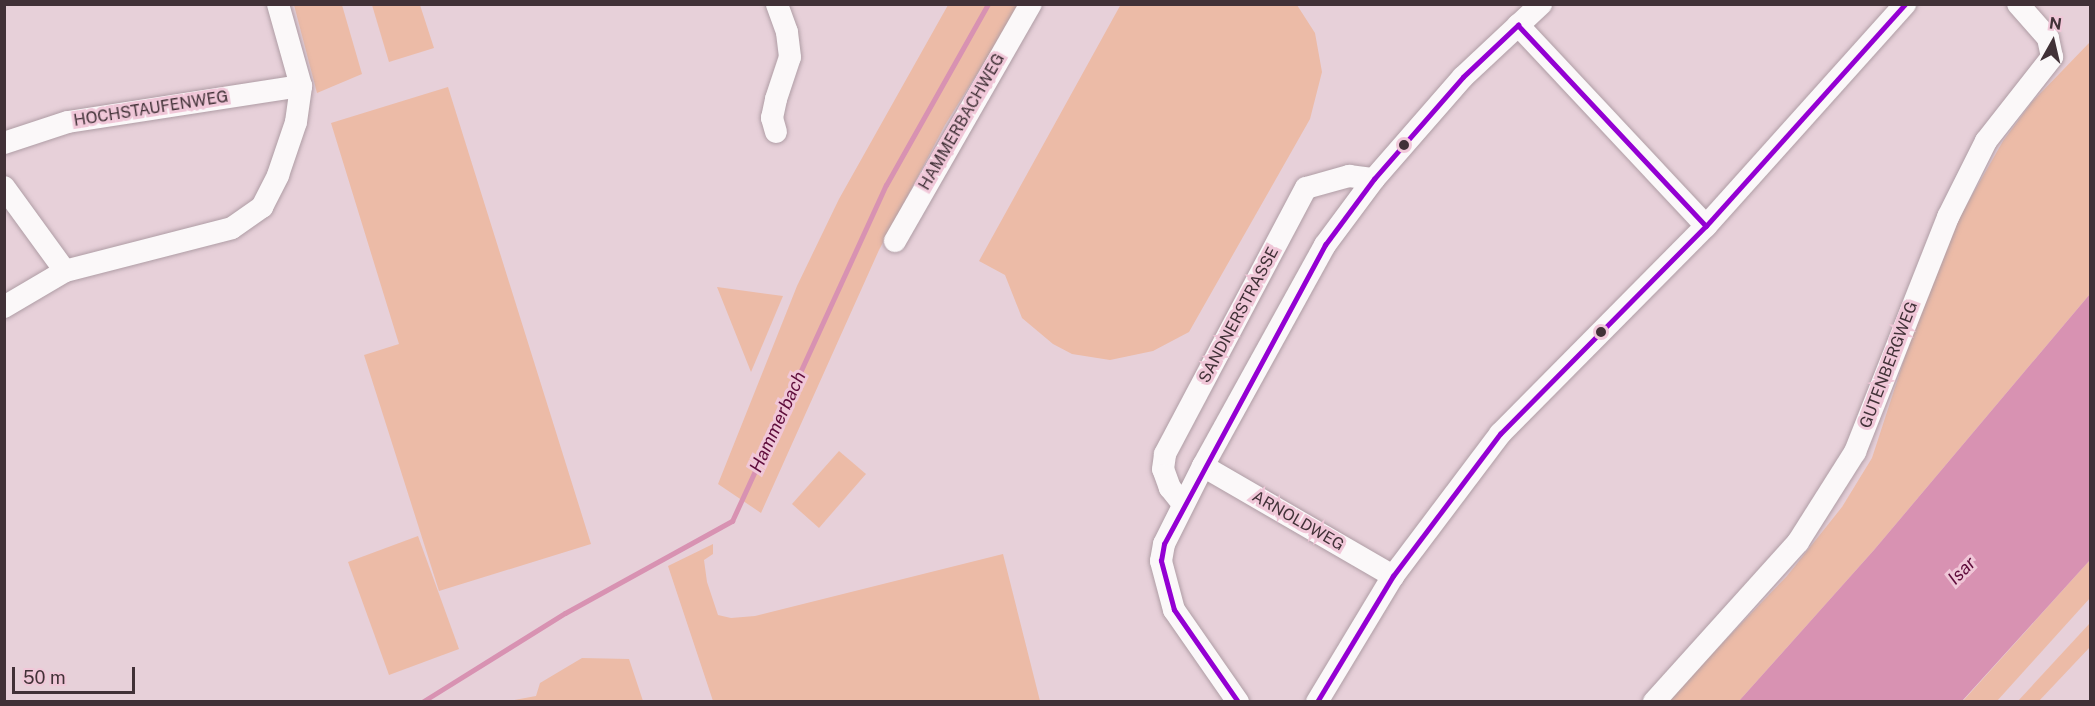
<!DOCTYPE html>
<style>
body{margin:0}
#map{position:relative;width:2095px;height:706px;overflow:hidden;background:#e7d0d9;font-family:"Public Sans",sans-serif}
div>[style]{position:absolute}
.green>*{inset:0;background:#ecbba7}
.water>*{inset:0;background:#d892b2}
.stream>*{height:5px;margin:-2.5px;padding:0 2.5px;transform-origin:2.5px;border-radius:2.5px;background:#d892b2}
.roads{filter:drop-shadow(0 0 2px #af9da5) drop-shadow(0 0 2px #af9da5)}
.minor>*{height:22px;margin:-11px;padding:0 11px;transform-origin:11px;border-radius:11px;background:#fbf8f9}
.bus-1>*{height:4.5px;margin:-2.25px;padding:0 2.25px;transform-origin:2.25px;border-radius:2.25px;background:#9400d3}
.dots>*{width:16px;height:16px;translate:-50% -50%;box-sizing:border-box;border:3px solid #f0c7d8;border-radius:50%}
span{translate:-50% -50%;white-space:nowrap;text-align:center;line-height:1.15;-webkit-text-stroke:6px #f0c7d8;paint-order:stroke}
.street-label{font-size:16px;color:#413137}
.water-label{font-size:18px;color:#5f0c3b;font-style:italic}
.frame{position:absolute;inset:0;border:6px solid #413137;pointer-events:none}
.north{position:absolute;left:2023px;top:12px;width:60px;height:60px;-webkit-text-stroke:4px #f0c7d8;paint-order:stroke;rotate:8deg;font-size:16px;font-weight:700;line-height:24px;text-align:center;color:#413137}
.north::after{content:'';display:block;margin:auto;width:21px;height:27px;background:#413137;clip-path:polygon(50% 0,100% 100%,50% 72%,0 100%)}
.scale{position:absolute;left:12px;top:667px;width:123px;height:27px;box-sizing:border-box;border:3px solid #413137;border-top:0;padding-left:8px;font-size:18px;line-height:21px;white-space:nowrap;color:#413137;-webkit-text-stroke:4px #f0c7d8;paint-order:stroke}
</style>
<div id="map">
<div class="green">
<i style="clip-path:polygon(1121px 4px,1297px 5px,1315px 33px,1322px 72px,1310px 119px,1189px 332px,1153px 351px,1110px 360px,1072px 354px,1053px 344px,1022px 318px,1005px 275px,979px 261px)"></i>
<i style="clip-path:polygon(294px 5px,342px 5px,362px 74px,317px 93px)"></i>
<i style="clip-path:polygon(372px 5px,420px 5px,434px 48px,389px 62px)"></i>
<i style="clip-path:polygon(948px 5px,1020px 5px,945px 125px,879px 250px,761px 513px,718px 484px,797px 286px,839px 199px)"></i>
<i style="clip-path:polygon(2090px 42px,2090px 294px,1874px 550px,1739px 701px,1666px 702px,1787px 576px,1842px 507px,1872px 458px,1915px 326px,1954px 227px,2003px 141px,2032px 102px)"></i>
<i style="clip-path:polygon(448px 87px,591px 544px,439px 591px,364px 355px,399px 344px,331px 123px)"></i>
<i style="clip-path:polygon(717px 287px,783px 296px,751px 372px)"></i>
<i style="clip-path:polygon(839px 451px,866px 474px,819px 528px,792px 504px)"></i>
<i style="clip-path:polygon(418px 536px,459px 649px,389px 675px,348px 562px)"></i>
<i style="clip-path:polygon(713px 544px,713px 554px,704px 560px,707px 582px,718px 615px,731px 618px,755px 616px,1003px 554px,1040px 701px,713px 701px,668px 566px)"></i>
<i style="clip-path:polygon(2090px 560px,2090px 598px,1997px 701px,1962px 702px)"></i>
<i style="clip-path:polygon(2090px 623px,2090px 647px,2039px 701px,2018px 701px)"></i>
<i style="clip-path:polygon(582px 658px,629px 659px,643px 701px,509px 701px,536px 696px,540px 683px)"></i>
</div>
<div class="water">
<i style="clip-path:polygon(2090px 294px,2090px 560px,1962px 701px,1739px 701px,1874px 550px)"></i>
</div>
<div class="stream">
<i style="left:422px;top:702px;width:168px;rotate:-31.9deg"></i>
<i style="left:565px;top:613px;width:191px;rotate:-28.9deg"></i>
<i style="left:732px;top:521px;width:370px;rotate:-65.4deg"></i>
<i style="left:886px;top:185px;width:208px;rotate:-60.6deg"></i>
</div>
<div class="roads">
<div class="minor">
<i style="left:1518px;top:25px;width:275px;rotate:46.9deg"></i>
<i style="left:776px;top:132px;width:15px;rotate:-106deg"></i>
<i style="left:772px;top:118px;width:19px;rotate:-78deg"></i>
<i style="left:776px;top:99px;width:44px;rotate:-71.6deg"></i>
<i style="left:790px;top:57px;width:25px;rotate:-97deg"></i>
<i style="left:787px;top:32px;width:30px;rotate:-110deg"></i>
<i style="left:4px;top:143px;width:67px;rotate:-18.2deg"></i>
<i style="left:68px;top:122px;width:236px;rotate:-8.8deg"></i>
<i style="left:4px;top:187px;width:104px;rotate:54deg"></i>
<i style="left:895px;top:241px;width:273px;rotate:-60.2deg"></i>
<i style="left:4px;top:307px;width:71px;rotate:-30.5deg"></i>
<i style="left:65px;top:271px;width:172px;rotate:-14.4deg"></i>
<i style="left:232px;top:228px;width:37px;rotate:-35deg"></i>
<i style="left:262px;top:207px;width:36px;rotate:-63deg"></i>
<i style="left:278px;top:175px;width:56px;rotate:-71.2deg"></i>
<i style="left:296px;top:122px;width:36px;rotate:-82deg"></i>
<i style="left:301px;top:86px;width:85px;rotate:-105.7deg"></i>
<i style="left:1203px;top:466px;width:220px;rotate:30.1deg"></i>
<i style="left:1183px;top:504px;width:21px;rotate:-129deg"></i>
<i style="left:1170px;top:488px;width:20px;rotate:-110deg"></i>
<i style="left:1163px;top:469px;width:15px;rotate:-82deg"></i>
<i style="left:1165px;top:454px;width:301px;rotate:-62.1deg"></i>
<i style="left:1306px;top:188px;width:45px;rotate:-15.6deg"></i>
<i style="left:1349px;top:176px;width:25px;rotate:7deg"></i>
<i style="left:1238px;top:702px;width:112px;rotate:-124.8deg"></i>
<i style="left:1174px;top:610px;width:51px;rotate:-104.9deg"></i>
<i style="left:1161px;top:561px;width:17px;rotate:-80deg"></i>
<i style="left:1164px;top:544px;width:87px;rotate:-63.4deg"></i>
<i style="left:1203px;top:466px;width:252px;rotate:-61.1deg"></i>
<i style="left:1325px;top:245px;width:82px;rotate:-53.4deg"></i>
<i style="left:1374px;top:179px;width:135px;rotate:-48.9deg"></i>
<i style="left:1463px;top:77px;width:107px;rotate:-43.1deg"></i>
<i style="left:1317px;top:702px;width:147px;rotate:-58.9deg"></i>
<i style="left:1393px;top:576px;width:178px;rotate:-53deg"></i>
<i style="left:1500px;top:434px;width:293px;rotate:-45.3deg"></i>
<i style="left:1706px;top:226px;width:298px;rotate:-48.1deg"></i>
<i style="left:1654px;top:702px;width:215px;rotate:-48deg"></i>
<i style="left:1798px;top:542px;width:107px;rotate:-57.7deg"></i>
<i style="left:1855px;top:452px;width:253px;rotate:-68.4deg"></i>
<i style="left:1948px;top:217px;width:85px;rotate:-63.4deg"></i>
<i style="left:1986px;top:141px;width:107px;rotate:-51.8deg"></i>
<i style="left:2052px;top:57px;width:19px;rotate:-102deg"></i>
<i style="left:2048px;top:38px;width:45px;rotate:-131.4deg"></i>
</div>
</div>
<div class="bus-1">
<i style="left:1238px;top:702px;width:112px;rotate:-124.8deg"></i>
<i style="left:1174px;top:610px;width:51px;rotate:-104.9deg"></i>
<i style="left:1161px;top:561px;width:17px;rotate:-80deg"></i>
<i style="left:1164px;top:544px;width:340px;rotate:-61.7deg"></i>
<i style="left:1325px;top:245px;width:82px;rotate:-53.4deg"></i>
<i style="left:1374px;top:179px;width:135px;rotate:-48.9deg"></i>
<i style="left:1463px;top:77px;width:76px;rotate:-43.4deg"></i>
<i style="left:1518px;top:25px;width:275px;rotate:46.9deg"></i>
<i style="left:1317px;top:702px;width:147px;rotate:-58.9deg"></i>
<i style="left:1393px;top:576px;width:178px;rotate:-53deg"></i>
<i style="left:1500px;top:434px;width:293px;rotate:-45.3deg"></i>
<i style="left:1706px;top:226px;width:298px;rotate:-48.1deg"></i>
</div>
<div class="dots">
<i style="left:1404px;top:145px;background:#413137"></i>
<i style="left:1601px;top:332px;background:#413137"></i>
</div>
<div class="street-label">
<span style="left:151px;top:109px;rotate:-9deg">HOCHSTAUFENWEG</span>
<span style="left:962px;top:122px;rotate:-60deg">HAMMERBACHWEG</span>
<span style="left:1239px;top:315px;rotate:-62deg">SANDNERSTRASSE</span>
<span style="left:1889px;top:365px;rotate:-69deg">GUTENBERGWEG</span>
<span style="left:1298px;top:521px;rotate:30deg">ARNOLDWEG</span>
</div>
<div class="water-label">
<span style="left:778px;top:422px;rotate:-65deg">Hammerbach</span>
<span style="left:1962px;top:571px;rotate:-45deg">Isar</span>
</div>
<div class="frame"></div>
<div class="north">N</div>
<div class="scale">50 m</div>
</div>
